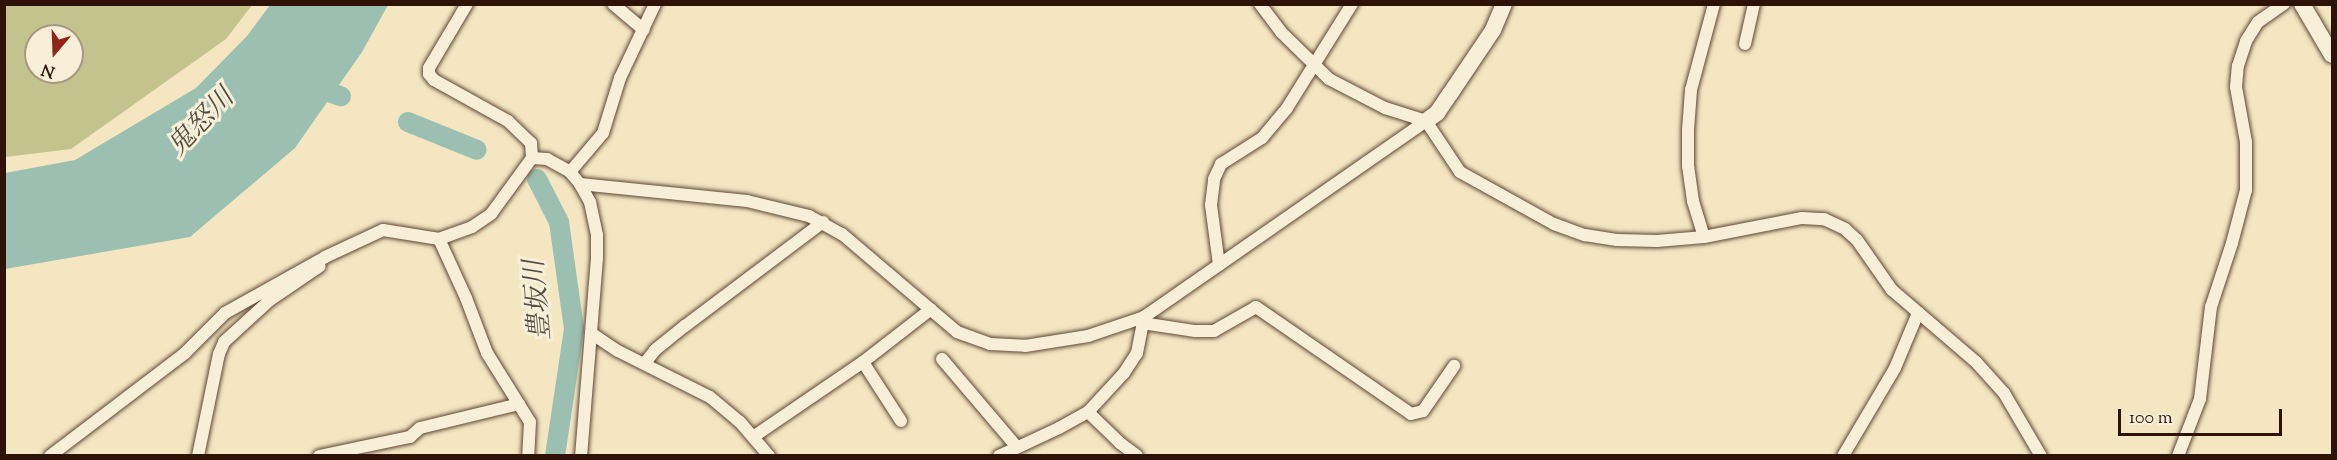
<!DOCTYPE html>
<meta charset="utf-8">
<style>
body{margin:0}
#map{position:relative;width:2337px;height:460px;overflow:hidden;background:#f3e6c1;font-family:"Sorts Mill Goudy","Noto Serif JP",serif}
div>[style]{position:absolute}
.green>*{inset:0;background:#c3c38d}
.water>*{inset:0;background:#9bc0b1}
.river>*{height:20px;margin:-10px;padding:0 10px;transform-origin:10px;border-radius:10px;background:#9bc0b1}
.roads{filter:drop-shadow(0 0 2px #5f4736) drop-shadow(0 0 2px #5f4736)}
.street>*{height:12px;margin:-6px;padding:0 6px;transform-origin:6px;border-radius:6px;background:#f7efd7}
.secondary>*{height:16px;margin:-8px;padding:0 8px;transform-origin:8px;border-radius:8px;background:#f7efd7}
span{translate:-50% -50%;white-space:nowrap;text-align:center;line-height:1.15;-webkit-text-stroke:6px #f7efd7;paint-order:stroke}
.water-label{font-size:27px;color:#544f42;font-style:italic}
.frame{position:absolute;inset:0;border:6px solid #2e1207;pointer-events:none}
.north{position:absolute;left:24px;top:24px;width:60px;height:60px;box-sizing:border-box;background:#f7efd7;border:2px solid #a79784;border-radius:50%;rotate:199deg;font-size:16px;font-weight:700;line-height:24px;text-align:center;color:#2e1207}
.north::after{content:'';display:block;margin:auto;width:21px;height:27px;background:#8f2418;clip-path:polygon(50% 0,100% 100%,50% 72%,0 100%)}
.scale{position:absolute;left:2118px;top:409px;width:164px;height:27px;box-sizing:border-box;border:3px solid #2e1207;border-top:0;padding-left:8px;font-size:18px;line-height:21px;white-space:nowrap;color:#2e1207;-webkit-text-stroke:4px #f7efd7;paint-order:stroke}
</style>
<div id="map">
<div class="green">
<i style="clip-path:polygon(evenodd,4px 5px,5px 4px,252px 5px,226px 39px,71px 149px,5px 157px,4px 5px,36px 36px,72px 36px,72px 72px,36px 72px,36px 36px)"></i>
</div>
<div class="water">
<i style="clip-path:polygon(270px 5px,388px 5px,362px 52px,295px 148px,190px 237px,5px 269px,5px 173px,75px 160px,196px 88px,247px 36px)"></i>
</div>
<div class="river">
<i style="left:310px;top:85px;width:33px;rotate:20deg"></i>
<i style="left:408px;top:122px;width:74px;rotate:22.1deg"></i>
<i style="left:537px;top:179px;width:48px;rotate:62.9deg"></i>
<i style="left:559px;top:222px;width:108px;rotate:82deg"></i>
<i style="left:574px;top:329px;width:128px;rotate:98.5deg"></i>
</div>
<div class="roads">
<div class="street">
<i style="left:467px;top:4px;width:74px;rotate:120.7deg"></i>
<i style="left:429px;top:68px;width:6px;rotate:90deg"></i>
<i style="left:429px;top:74px;width:8px;rotate:50deg"></i>
<i style="left:434px;top:80px;width:85px;rotate:29deg"></i>
<i style="left:508px;top:121px;width:32px;rotate:44deg"></i>
<i style="left:531px;top:143px;width:15px;rotate:86deg"></i>
<i style="left:613px;top:4px;width:40px;rotate:40deg"></i>
<i style="left:1260px;top:4px;width:35px;rotate:53deg"></i>
<i style="left:1281px;top:32px;width:67px;rotate:44.4deg"></i>
<i style="left:1329px;top:79px;width:63px;rotate:27.4deg"></i>
<i style="left:1385px;top:108px;width:43px;rotate:17.6deg"></i>
<i style="left:1426px;top:121px;width:61px;rotate:56.3deg"></i>
<i style="left:1460px;top:172px;width:107px;rotate:29deg"></i>
<i style="left:1554px;top:224px;width:33px;rotate:20deg"></i>
<i style="left:1585px;top:235px;width:32px;rotate:9deg"></i>
<i style="left:1617px;top:240px;width:40px;rotate:1.4deg"></i>
<i style="left:1657px;top:241px;width:47px;rotate:-4.9deg"></i>
<i style="left:1704px;top:237px;width:100px;rotate:-11deg"></i>
<i style="left:1802px;top:218px;width:22px;rotate:3deg"></i>
<i style="left:1824px;top:219px;width:23px;rotate:25deg"></i>
<i style="left:1845px;top:229px;width:16px;rotate:43deg"></i>
<i style="left:1857px;top:240px;width:61px;rotate:55deg"></i>
<i style="left:1892px;top:290px;width:111px;rotate:40.6deg"></i>
<i style="left:1976px;top:362px;width:42px;rotate:47.9deg"></i>
<i style="left:2004px;top:393px;width:73px;rotate:59.6deg"></i>
<i style="left:1745px;top:44px;width:41px;rotate:-77.3deg"></i>
<i style="left:570px;top:172px;width:51px;rotate:-49.8deg"></i>
<i style="left:603px;top:133px;width:58px;rotate:-72.8deg"></i>
<i style="left:620px;top:78px;width:82px;rotate:-64.7deg"></i>
<i style="left:580px;top:184px;width:21px;rotate:61deg"></i>
<i style="left:590px;top:202px;width:34px;rotate:78deg"></i>
<i style="left:597px;top:235px;width:23px;rotate:90deg"></i>
<i style="left:597px;top:258px;width:199px;rotate:94.6deg"></i>
<i style="left:1704px;top:237px;width:38px;rotate:-107deg"></i>
<i style="left:1693px;top:201px;width:35px;rotate:-98deg"></i>
<i style="left:1688px;top:166px;width:36px;rotate:-90deg"></i>
<i style="left:1688px;top:130px;width:40px;rotate:-85.7deg"></i>
<i style="left:1691px;top:90px;width:89px;rotate:-75deg"></i>
<i style="left:439px;top:239px;width:65px;rotate:65.4deg"></i>
<i style="left:466px;top:298px;width:59px;rotate:69.1deg"></i>
<i style="left:487px;top:353px;width:81px;rotate:58.1deg"></i>
<i style="left:530px;top:422px;width:34px;rotate:93deg"></i>
<i style="left:1219px;top:265px;width:61px;rotate:-97.6deg"></i>
<i style="left:1211px;top:205px;width:26px;rotate:-83deg"></i>
<i style="left:1214px;top:179px;width:17px;rotate:-65deg"></i>
<i style="left:1221px;top:164px;width:49px;rotate:-32.4deg"></i>
<i style="left:1262px;top:138px;width:39px;rotate:-50deg"></i>
<i style="left:1287px;top:108px;width:123px;rotate:-58deg"></i>
<i style="left:1142px;top:323px;width:54px;rotate:8.6deg"></i>
<i style="left:1195px;top:331px;width:19px"></i>
<i style="left:1214px;top:331px;width:48px;rotate:-29.7deg"></i>
<i style="left:1256px;top:307px;width:188px;rotate:34.6deg"></i>
<i style="left:1411px;top:414px;width:12px;rotate:-14deg"></i>
<i style="left:1423px;top:411px;width:55px;rotate:-55.4deg"></i>
<i style="left:591px;top:333px;width:32px;rotate:34deg"></i>
<i style="left:618px;top:351px;width:103px;rotate:26.6deg"></i>
<i style="left:710px;top:397px;width:39px;rotate:40deg"></i>
<i style="left:740px;top:422px;width:45px;rotate:49.5deg"></i>
<i style="left:942px;top:359px;width:116px;rotate:49.6deg"></i>
<i style="left:645px;top:363px;width:16px;rotate:-52deg"></i>
<i style="left:655px;top:350px;width:38px;rotate:-39deg"></i>
<i style="left:685px;top:326px;width:173px;rotate:-37deg"></i>
<i style="left:1088px;top:412px;width:45px;rotate:44.1deg"></i>
<i style="left:1120px;top:443px;width:21px;rotate:37deg"></i>
<i style="left:901px;top:421px;width:70px;rotate:-122.8deg"></i>
<i style="left:863px;top:362px;width:86px;rotate:-37.9deg"></i>
<i style="left:753px;top:437px;width:133px;rotate:-34.3deg"></i>
<i style="left:50px;top:456px;width:170px;rotate:-37.3deg"></i>
<i style="left:185px;top:353px;width:57px;rotate:-45deg"></i>
<i style="left:225px;top:313px;width:115px;rotate:-29.2deg"></i>
<i style="left:325px;top:257px;width:64px;rotate:-25deg"></i>
<i style="left:383px;top:230px;width:57px;rotate:9.1deg"></i>
<i style="left:439px;top:239px;width:35px;rotate:-20deg"></i>
<i style="left:472px;top:227px;width:23px;rotate:-34deg"></i>
<i style="left:491px;top:214px;width:69px;rotate:-53.8deg"></i>
<i style="left:532px;top:158px;width:15px;rotate:4deg"></i>
<i style="left:547px;top:159px;width:26px;rotate:29deg"></i>
<i style="left:570px;top:172px;width:16px;rotate:50deg"></i>
<i style="left:580px;top:184px;width:168px;rotate:5.8deg"></i>
<i style="left:747px;top:201px;width:64px;rotate:13.6deg"></i>
<i style="left:809px;top:216px;width:38px;rotate:29deg"></i>
<i style="left:842px;top:234px;width:151px;rotate:40.4deg"></i>
<i style="left:957px;top:332px;width:35px;rotate:20deg"></i>
<i style="left:990px;top:344px;width:35px;rotate:3deg"></i>
<i style="left:1025px;top:346px;width:64px;rotate:-9deg"></i>
<i style="left:1088px;top:336px;width:59px;rotate:-18.7deg"></i>
<i style="left:1144px;top:317px;width:343px;rotate:-34.8deg"></i>
<i style="left:198px;top:456px;width:104px;rotate:-78.4deg"></i>
<i style="left:219px;top:354px;width:13px;rotate:-67deg"></i>
<i style="left:224px;top:342px;width:62px;rotate:-42.4deg"></i>
<i style="left:270px;top:300px;width:60px;rotate:-34.2deg"></i>
<i style="left:319px;top:456px;width:93px;rotate:-11.8deg"></i>
<i style="left:410px;top:437px;width:13px;rotate:-42deg"></i>
<i style="left:420px;top:428px;width:102px;rotate:-13.6deg"></i>
<i style="left:999px;top:456px;width:66px;rotate:-25deg"></i>
<i style="left:1059px;top:428px;width:33px;rotate:-29deg"></i>
<i style="left:1088px;top:412px;width:53px;rotate:-47.3deg"></i>
<i style="left:1124px;top:373px;width:24px;rotate:-57deg"></i>
<i style="left:1137px;top:353px;width:37px;rotate:-79deg"></i>
<i style="left:1843px;top:456px;width:102px;rotate:-59.4deg"></i>
<i style="left:1895px;top:368px;width:60px;rotate:-67.3deg"></i>
<i style="left:2178px;top:456px;width:61px;rotate:-68.9deg"></i>
<i style="left:2200px;top:399px;width:93px;rotate:-83.2deg"></i>
<i style="left:2211px;top:307px;width:67px;rotate:-71.8deg"></i>
<i style="left:2232px;top:243px;width:55px;rotate:-75.2deg"></i>
<i style="left:2246px;top:190px;width:48px;rotate:-90deg"></i>
<i style="left:2246px;top:142px;width:56px;rotate:-100.3deg"></i>
<i style="left:2236px;top:87px;width:21px;rotate:-85deg"></i>
<i style="left:2238px;top:66px;width:26px;rotate:-72deg"></i>
<i style="left:2246px;top:41px;width:22px;rotate:-58deg"></i>
<i style="left:2258px;top:22px;width:32px;rotate:-35deg"></i>
</div>
<div class="secondary">
<i style="left:2302px;top:4px;width:59px;rotate:59.5deg"></i>
<i style="left:1426px;top:121px;width:14px;rotate:-36deg"></i>
<i style="left:1437px;top:113px;width:23px;rotate:-56deg"></i>
<i style="left:1450px;top:94px;width:77px;rotate:-56.1deg"></i>
<i style="left:1493px;top:30px;width:28px;rotate:-67deg"></i>
</div>
</div>
<div class="water-label">
<span style="left:202px;top:123px;rotate:-46deg">鬼怒川</span>
<span style="left:539px;top:300px;rotate:-95deg">豊坂川</span>
</div>
<div class="frame"></div>
<div class="north">N</div>
<div class="scale">100 m</div>
</div>
